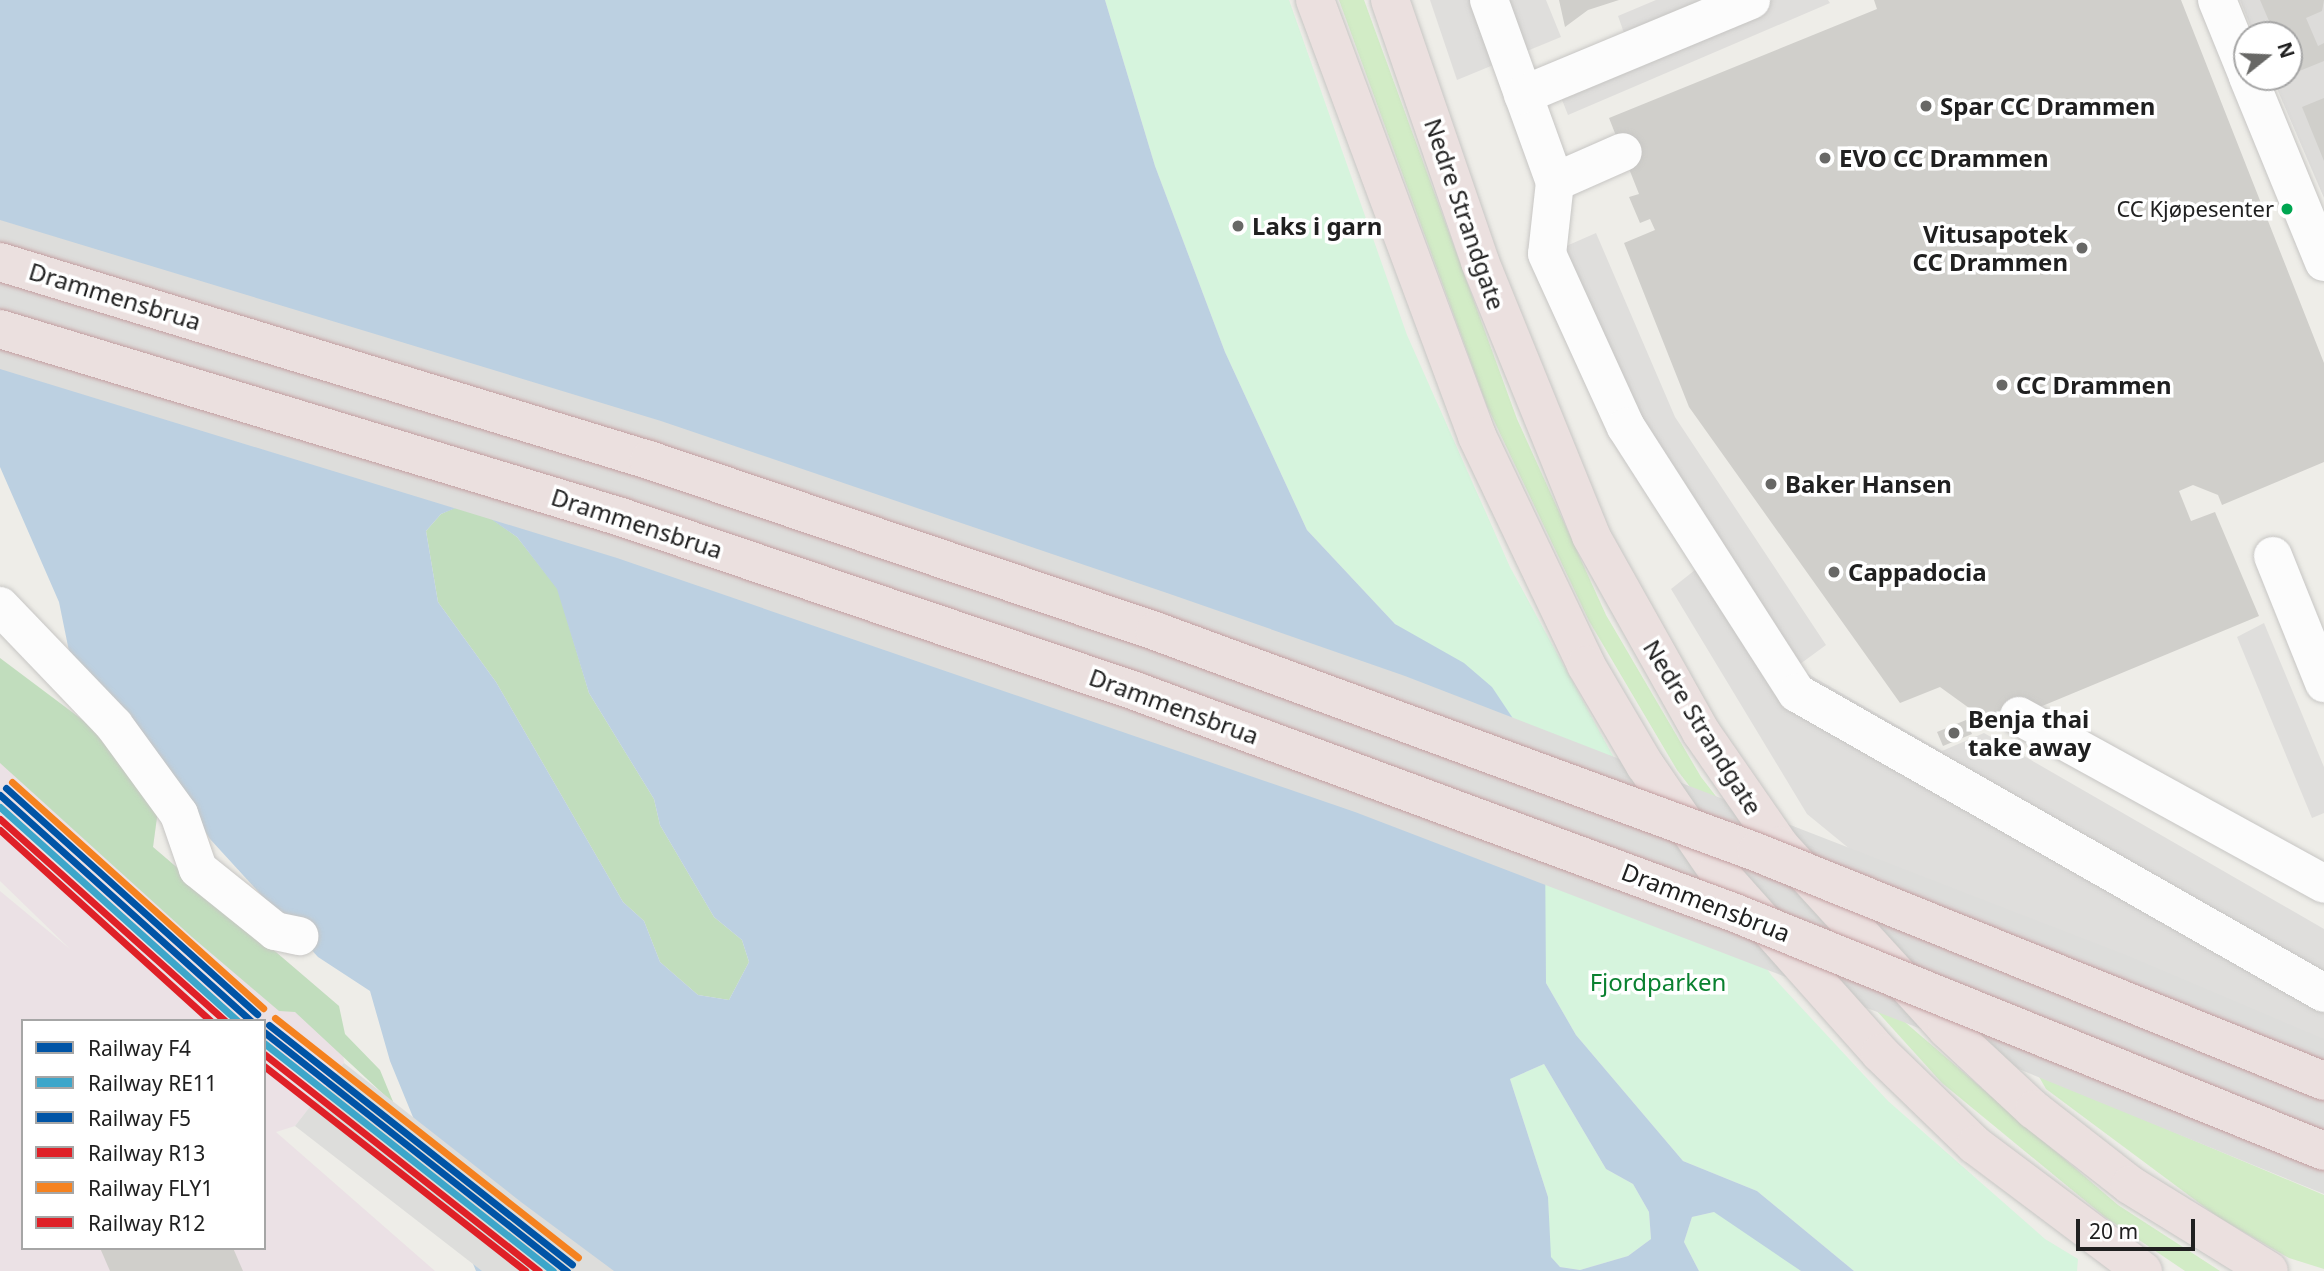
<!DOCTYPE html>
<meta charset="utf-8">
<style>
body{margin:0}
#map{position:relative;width:2324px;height:1271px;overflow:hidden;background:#eeede8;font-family:"Noto Sans",sans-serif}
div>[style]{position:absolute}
.residential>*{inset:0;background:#dddcda}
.industrial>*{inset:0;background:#ebe1e5}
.grass>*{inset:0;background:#d2ecc6}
.forest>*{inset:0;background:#c1ddbd}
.park>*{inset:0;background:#d6f4dd}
.parking>*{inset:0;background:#dfdedc}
.water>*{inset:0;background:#bcd0e1}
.pier>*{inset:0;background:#dddddb}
.building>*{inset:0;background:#d0cfcb}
.roads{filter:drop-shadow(0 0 2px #c7c6c4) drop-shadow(0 0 2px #c7c6c4)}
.minor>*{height:38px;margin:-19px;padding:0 19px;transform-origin:19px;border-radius:19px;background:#fcfcfc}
.highway>*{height:38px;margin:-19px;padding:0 19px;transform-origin:19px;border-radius:19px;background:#ebe0df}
.bridges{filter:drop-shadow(0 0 2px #c49fa1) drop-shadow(0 0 2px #c49fa1)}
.highway-bridge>*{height:38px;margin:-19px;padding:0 19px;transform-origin:19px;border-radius:19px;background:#ebe0df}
.rail-1>*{height:7px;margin:-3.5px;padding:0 3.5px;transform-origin:3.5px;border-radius:3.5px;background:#0054a6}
.rail-2>*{height:7px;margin:-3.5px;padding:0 3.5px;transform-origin:3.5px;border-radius:3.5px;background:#3da6ca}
.rail-3>*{height:7px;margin:-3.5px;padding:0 3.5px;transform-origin:3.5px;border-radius:3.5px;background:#0054a6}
.rail-4>*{height:7px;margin:-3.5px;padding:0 3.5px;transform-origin:3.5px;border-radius:3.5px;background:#df2027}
.rail-5>*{height:7px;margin:-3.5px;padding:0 3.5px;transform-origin:3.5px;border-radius:3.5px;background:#f58220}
.rail-6>*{height:7px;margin:-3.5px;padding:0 3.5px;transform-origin:3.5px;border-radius:3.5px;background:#df2027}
.dots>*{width:19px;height:19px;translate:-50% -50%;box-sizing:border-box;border:4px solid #fff;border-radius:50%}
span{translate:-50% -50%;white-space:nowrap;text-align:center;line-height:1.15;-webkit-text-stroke:7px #fff;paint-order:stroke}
.bus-label{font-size:22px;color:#202020}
.right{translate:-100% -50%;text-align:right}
.poi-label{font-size:24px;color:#202020;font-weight:700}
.left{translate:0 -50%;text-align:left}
.street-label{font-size:24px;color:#202020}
.park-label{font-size:24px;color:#0a8130}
.legend{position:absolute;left:21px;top:1019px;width:245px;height:231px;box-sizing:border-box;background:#fff;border:2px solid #a6a6a6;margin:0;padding:9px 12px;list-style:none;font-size:21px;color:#202020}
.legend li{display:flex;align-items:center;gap:14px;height:35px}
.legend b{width:35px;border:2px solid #a6a6a6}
.north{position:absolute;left:2233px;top:21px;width:70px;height:70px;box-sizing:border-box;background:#fff;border:2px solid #a6a6a6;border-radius:50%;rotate:72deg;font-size:19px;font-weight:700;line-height:28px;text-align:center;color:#202020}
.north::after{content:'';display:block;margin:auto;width:24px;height:32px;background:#686866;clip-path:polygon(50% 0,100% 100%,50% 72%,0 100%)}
.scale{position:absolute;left:2076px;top:1219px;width:119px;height:32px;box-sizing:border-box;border:4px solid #202020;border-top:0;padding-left:9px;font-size:21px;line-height:24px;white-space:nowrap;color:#202020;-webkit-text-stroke:5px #fff;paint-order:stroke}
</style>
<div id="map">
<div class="residential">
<i style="clip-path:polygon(2240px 0,2324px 0,2324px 198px,2272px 77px,2289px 77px,2289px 35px,2254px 35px)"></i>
</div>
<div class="industrial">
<i style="clip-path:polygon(evenodd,0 658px,158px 810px,153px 847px,339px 1006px,344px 1063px,295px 1126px,276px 1132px,435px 1271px,0 1271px,0 891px,70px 949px,0 881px,0 658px,23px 1021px,264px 1021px,264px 1248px,23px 1248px,23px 1021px)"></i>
</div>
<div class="grass">
<i style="clip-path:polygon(1339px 0,1364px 0,1517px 419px,1606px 615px,1701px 777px,1799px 903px,1906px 1023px,2118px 1205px,2220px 1271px,2185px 1271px,2105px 1217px,1942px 1083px,1781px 905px,1677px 770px,1589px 621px,1487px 406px)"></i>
<i style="clip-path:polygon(2038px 1075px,2324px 1195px,2324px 1269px,2289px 1258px,2218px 1217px,2046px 1089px)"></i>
</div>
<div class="forest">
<i style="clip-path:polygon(468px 502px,517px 537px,558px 589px,589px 693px,654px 799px,660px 825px,714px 917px,742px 940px,749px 962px,729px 1000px,698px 995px,660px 962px,644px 921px,623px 902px,496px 682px,438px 602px,426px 531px,441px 514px)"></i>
<i style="clip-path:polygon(0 658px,88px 724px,158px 810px,153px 847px,339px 1006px,345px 1034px,380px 1070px,394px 1104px,295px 1012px,279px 1011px,192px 937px,0 763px)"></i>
</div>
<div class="park">
<i style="clip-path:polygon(1105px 0,1289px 0,1407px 335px,1510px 567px,1613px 756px,1772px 976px,1888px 1101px,2045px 1239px,2078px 1259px,2077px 1271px,1854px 1271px,1757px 1191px,1683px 1161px,1576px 1035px,1546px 983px,1544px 941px,1492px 687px,1395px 624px,1307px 530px,1225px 352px,1155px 166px)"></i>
<i style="clip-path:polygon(1544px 1064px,1606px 1169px,1633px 1184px,1649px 1212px,1651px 1239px,1628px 1256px,1580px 1270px,1560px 1267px,1550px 1257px,1548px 1197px,1510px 1079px)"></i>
<i style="clip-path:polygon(1714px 1212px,1737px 1222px,1801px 1271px,1699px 1271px,1684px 1242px,1692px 1217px)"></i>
</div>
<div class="parking">
<i style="clip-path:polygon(1430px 0,1546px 0,1561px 37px,1457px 80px)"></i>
<i style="clip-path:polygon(1656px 0,1828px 0,1830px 3px,1568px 115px,1555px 82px,1630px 50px,1618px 16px)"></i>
<i style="clip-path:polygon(1596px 233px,1675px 417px,1826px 645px,1796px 667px,1942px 751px,1984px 733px,2324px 929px,2324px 1105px,1982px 957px,1807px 814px,1671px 589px,1695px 570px,1616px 446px,1530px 262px)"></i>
<i style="clip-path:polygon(2264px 623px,2324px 767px,2324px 813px,2312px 818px,2237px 637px)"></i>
</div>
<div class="water">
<i style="clip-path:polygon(evenodd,0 0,1105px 0,1155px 166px,1225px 352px,1307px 530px,1395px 624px,1464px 663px,1492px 687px,1512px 717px,1545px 840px,1546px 983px,1576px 1035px,1683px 1161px,1757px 1191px,1854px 1271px,1801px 1271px,1714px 1212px,1692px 1217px,1684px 1242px,1699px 1271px,476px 1271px,390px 1061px,370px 991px,318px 957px,210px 839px,148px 745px,72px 666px,59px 602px,0 467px,0 0,468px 503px,517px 537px,557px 589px,589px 693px,654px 799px,660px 825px,714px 917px,742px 940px,749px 962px,729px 1000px,698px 995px,660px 962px,644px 921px,623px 902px,496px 682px,438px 602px,426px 531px,441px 514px,468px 503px,0 0,1544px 1064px,1606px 1169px,1633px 1184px,1649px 1212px,1651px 1239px,1628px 1256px,1580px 1270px,1560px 1267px,1551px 1257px,1548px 1197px,1510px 1079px,1544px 1064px)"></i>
</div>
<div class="pier">
<i style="clip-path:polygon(0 220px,661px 421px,1167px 593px,1405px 676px,2126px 955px,2324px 1039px,2324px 1194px,1906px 1023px,1355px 812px,617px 558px,0 369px)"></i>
<i style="clip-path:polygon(344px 1063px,521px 1202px,614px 1271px,482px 1271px,295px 1126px)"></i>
</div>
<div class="building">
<i style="clip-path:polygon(1559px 0,1619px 0,1588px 10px,1565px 27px)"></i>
<i style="clip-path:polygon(1874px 0,2181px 0,2324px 363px,2324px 462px,2222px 505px,2218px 495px,2193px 485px,2179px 491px,2191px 521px,2215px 512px,2259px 616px,1994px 726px,1940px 687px,1900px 703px,1689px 407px,1624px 243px,1655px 230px,1650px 219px,1640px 223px,1629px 197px,1639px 194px,1609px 118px,1877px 9px)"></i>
<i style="clip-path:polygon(2260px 0,2324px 0,2322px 11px,2306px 18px,2318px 46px,2324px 43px,2324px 61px,2292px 74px,2289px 35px,2275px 35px)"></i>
<i style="clip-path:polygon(2324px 98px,2324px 161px,2302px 107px)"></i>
<i style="clip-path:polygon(1966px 720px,1972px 734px,1943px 746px,1937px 732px)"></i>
<i style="clip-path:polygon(100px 1248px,233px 1248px,243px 1271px,110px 1271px)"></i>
</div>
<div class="roads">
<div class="minor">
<i style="left:1489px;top:0;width:194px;rotate:70.1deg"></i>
<i style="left:1555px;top:182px;width:72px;rotate:96.3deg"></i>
<i style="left:1547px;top:254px;width:190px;rotate:65.5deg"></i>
<i style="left:1626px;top:427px;width:316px;rotate:57.3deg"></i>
<i style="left:1797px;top:693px;width:606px;rotate:29.65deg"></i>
<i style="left:2217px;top:0;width:80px;rotate:67.9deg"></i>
<i style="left:2248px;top:77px;width:200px;rotate:67.7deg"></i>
<i style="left:1523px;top:95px;width:247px;rotate:-22.6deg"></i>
<i style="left:1555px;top:182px;width:74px;rotate:-23.8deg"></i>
<i style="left:2273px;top:556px;width:137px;rotate:68.1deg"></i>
<i style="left:0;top:606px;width:165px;rotate:46.2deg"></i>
<i style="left:114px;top:725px;width:110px;rotate:53.9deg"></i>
<i style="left:179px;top:814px;width:58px;rotate:70.9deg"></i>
<i style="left:198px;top:869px;width:99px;rotate:38.8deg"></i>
<i style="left:275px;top:931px;width:25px;rotate:12deg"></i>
<i style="left:2019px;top:716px;width:348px;rotate:28.8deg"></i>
</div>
<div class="highway">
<i style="left:1315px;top:0;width:465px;rotate:69.6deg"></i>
<i style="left:1477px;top:436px;width:254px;rotate:64.5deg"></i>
<i style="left:1586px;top:665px;width:116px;rotate:59.5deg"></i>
<i style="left:1645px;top:765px;width:127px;rotate:55.6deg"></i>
<i style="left:1717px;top:870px;width:245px;rotate:48.3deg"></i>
<i style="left:1880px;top:1053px;width:132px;rotate:44.1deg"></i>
<i style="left:1975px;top:1145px;width:210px;rotate:36.9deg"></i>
<i style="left:1390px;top:0;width:277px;rotate:71deg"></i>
<i style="left:1480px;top:262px;width:296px;rotate:67.9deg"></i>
<i style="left:1591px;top:536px;width:225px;rotate:60.7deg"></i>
<i style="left:1701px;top:732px;width:139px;rotate:55.3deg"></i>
<i style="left:1780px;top:846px;width:248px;rotate:47.6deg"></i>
<i style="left:1947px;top:1029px;width:119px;rotate:43deg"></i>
<i style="left:2034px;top:1110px;width:122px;rotate:38deg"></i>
<i style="left:2130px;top:1185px;width:163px;rotate:31.7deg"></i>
</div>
</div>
<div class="bridges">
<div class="highway-bridge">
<i style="left:0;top:262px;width:679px;rotate:16.97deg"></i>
<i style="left:649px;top:460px;width:534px;rotate:18.67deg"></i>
<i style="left:1155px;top:631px;width:640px;rotate:20.19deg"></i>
<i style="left:1756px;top:852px;width:612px;rotate:21.96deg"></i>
<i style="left:0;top:329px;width:649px;rotate:16.84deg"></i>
<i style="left:621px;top:517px;width:543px;rotate:18.7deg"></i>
<i style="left:1135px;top:691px;width:640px;rotate:20.3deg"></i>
<i style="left:1735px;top:913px;width:635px;rotate:22deg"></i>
</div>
</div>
<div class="rail-1">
<i style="left:0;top:795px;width:338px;rotate:42deg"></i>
<i style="left:264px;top:1032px;width:386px;rotate:38.3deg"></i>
</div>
<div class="rail-2">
<i style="left:0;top:807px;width:320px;rotate:42deg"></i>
<i style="left:264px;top:1043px;width:368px;rotate:38.3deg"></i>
</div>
<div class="rail-3">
<i style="left:6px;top:788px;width:338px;rotate:42deg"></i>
<i style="left:269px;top:1025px;width:386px;rotate:38.3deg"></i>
</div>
<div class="rail-4">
<i style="left:0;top:819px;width:302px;rotate:41.9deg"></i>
<i style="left:264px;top:1054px;width:350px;rotate:38.3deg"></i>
</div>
<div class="rail-5">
<i style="left:12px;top:782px;width:338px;rotate:42deg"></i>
<i style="left:275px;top:1018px;width:386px;rotate:38.3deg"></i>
</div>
<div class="rail-6">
<i style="left:0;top:830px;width:285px;rotate:42.2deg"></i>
<i style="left:264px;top:1066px;width:332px;rotate:38.1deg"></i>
</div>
<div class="dots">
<i style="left:1926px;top:106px;background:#686866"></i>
<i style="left:1825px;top:158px;background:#686866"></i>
<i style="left:2287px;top:209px;background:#00a651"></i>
<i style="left:1238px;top:226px;background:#686866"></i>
<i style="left:2082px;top:248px;background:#686866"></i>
<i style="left:2002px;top:385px;background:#686866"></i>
<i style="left:1771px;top:484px;background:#686866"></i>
<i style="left:1834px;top:572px;background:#686866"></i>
<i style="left:1954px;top:733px;background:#686866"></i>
</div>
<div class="bus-label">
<span class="right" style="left:2274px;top:209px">CC Kjøpesenter</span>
</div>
<div class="poi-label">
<span class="left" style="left:1940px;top:106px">Spar CC Drammen</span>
<span class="left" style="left:1839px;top:158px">EVO CC Drammen</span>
<span class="left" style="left:1252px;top:226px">Laks i garn</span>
<span class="right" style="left:2068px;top:248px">Vitusapotek<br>CC Drammen</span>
<span class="left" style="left:2016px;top:385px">CC Drammen</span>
<span class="left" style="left:1785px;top:484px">Baker Hansen</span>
<span class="left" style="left:1848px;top:572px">Cappadocia</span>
<span class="left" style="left:1968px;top:733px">Benja thai<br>take away</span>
</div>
<div class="street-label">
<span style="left:1465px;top:214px;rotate:71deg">Nedre Strandgate</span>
<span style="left:115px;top:296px;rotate:17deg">Drammensbrua</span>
<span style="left:637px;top:523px;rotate:18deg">Drammensbrua</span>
<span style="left:1174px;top:706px;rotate:20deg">Drammensbrua</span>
<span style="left:1703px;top:727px;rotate:58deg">Nedre Strandgate</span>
<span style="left:1706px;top:902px;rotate:21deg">Drammensbrua</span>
</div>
<div class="park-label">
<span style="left:1658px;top:982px">Fjordparken</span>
</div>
<ul class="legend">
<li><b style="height:9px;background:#0054a6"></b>Railway F4</li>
<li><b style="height:9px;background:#3da6ca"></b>Railway RE11</li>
<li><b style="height:9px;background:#0054a6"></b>Railway F5</li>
<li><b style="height:9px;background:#df2027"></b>Railway R13</li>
<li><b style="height:9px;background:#f58220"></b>Railway FLY1</li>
<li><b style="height:9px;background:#df2027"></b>Railway R12</li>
</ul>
<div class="north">N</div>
<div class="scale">20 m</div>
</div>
